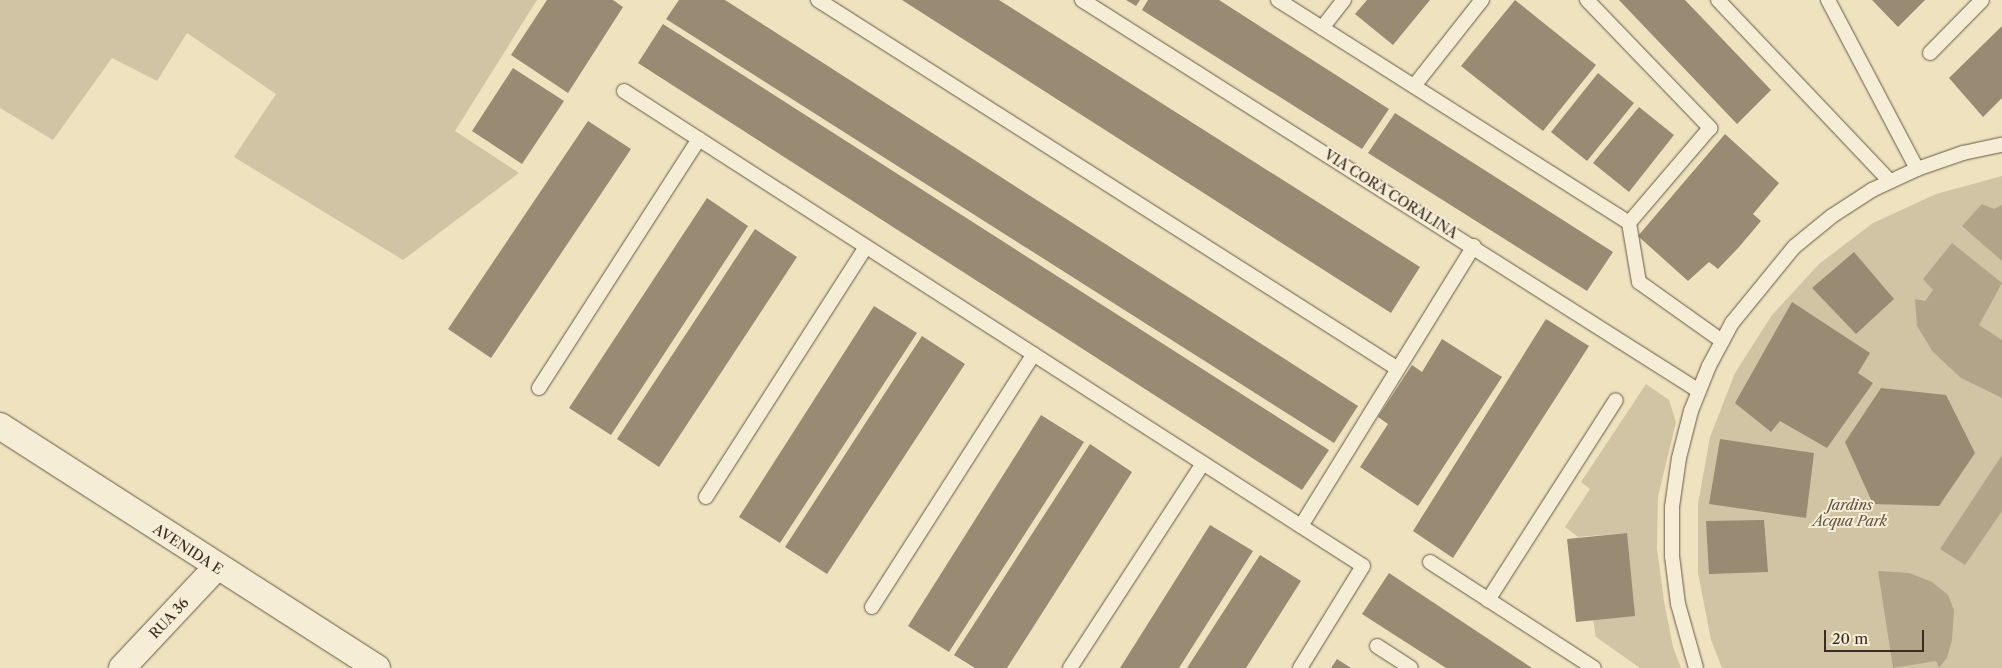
<!DOCTYPE html>
<style>
body{margin:0}
#map{position:relative;width:2002px;height:668px;overflow:hidden;background:#efe3bf;font-family:"Libre Caslon Text",serif}
div>[style]{position:absolute}
.green>*{inset:0;background:#d0c4a4}
.water>*{inset:0;background:#b1a489}
.building>*{inset:0;background:#988a73}
.roads{filter:drop-shadow(0 0 1px #675848) drop-shadow(0 0 1px #675848)}
.lane>*{height:14px;margin:-7px;padding:0 7px;transform-origin:7px;border-radius:7px;background:#f5edd5}
.street>*{height:26px;margin:-13px;padding:0 13px;transform-origin:13px;border-radius:13px;background:#f5edd5}
span{translate:-50% -50%;white-space:nowrap;text-align:center;line-height:1.15;-webkit-text-stroke:4px #f5edd5;paint-order:stroke}
.street-label{font-size:14px;color:#3a2a20}
.park-label{font-size:14px;color:#605041;font-style:italic}
.scale{position:absolute;left:1824px;top:630px;width:100px;height:22px;box-sizing:border-box;border:2px solid #3a2a20;border-top:0;padding-left:6px;font-size:15px;line-height:18px;white-space:nowrap;color:#3a2a20;-webkit-text-stroke:4px #f5edd5;paint-order:stroke}
</style>
<div id="map">
<div class="green">
<i style="clip-path:polygon(0 0,537px 0,455px 131px,519px 173px,403px 260px,234px 157px,276px 94px,187px 33px,157px 81px,112px 58px,53px 140px,0 108px)"></i>
<i style="clip-path:polygon(2002px 176px,2002px 668px,1722px 668px,1711px 640px,1698px 573px,1698px 504px,1710px 437px,1735px 373px,1772px 315px,1819px 264px,1873px 223px,1936px 194px)"></i>
<i style="clip-path:polygon(1646px 384px,1669px 400px,1676px 422px,1658px 497px,1657px 548px,1664px 601px,1673px 647px,1681px 668px,1640px 668px,1596px 637px,1593px 620px,1626px 533px,1578px 537px,1565px 527px,1590px 489px,1581px 482px)"></i>
</div>
<div class="water">
<i style="clip-path:polygon(1982px 204px,1994px 209px,2002px 205px,2002px 261px,1962px 226px)"></i>
<i style="clip-path:polygon(1952px 243px,2002px 283px,1979px 325px,2002px 340px,2002px 398px,1961px 378px,1933px 352px,1917px 326px,1915px 299px,1925px 301px,1933px 290px,1923px 279px)"></i>
<i style="clip-path:polygon(2002px 455px,2002px 511px,1965px 565px,1940px 549px)"></i>
<i style="clip-path:polygon(1878px 571px,1909px 573px,1932px 582px,1948px 595px,1954px 610px,1952px 640px,1947px 658px,1939px 668px,1936px 661px,1893px 668px)"></i>
</div>
<div class="building">
<i style="clip-path:polygon(547px 0,613px 0,623px 7px,568px 93px,511px 55px)"></i>
<i style="clip-path:polygon(679px 0,725px 0,1358px 406px,1334px 443px,666px 19px)"></i>
<i style="clip-path:polygon(902px 0,999px 0,1420px 267px,1391px 313px)"></i>
<i style="clip-path:polygon(1126px 0,1140px 0,1136px 6px)"></i>
<i style="clip-path:polygon(1148px 0,1219px 0,1389px 109px,1362px 149px,1142px 10px)"></i>
<i style="clip-path:polygon(1367px 0,1430px 0,1393px 45px,1355px 14px)"></i>
<i style="clip-path:polygon(1515px 0,1596px 65px,1543px 131px,1461px 66px)"></i>
<i style="clip-path:polygon(1619px 0,1685px 0,1771px 90px,1737px 124px)"></i>
<i style="clip-path:polygon(1872px 0,1925px 0,1898px 27px)"></i>
<i style="clip-path:polygon(663px 24px,1329px 450px,1302px 490px,638px 63px)"></i>
<i style="clip-path:polygon(2002px 26px,2002px 98px,1983px 117px,1949px 78px)"></i>
<i style="clip-path:polygon(513px 68px,564px 101px,522px 164px,472px 131px)"></i>
<i style="clip-path:polygon(1598px 73px,1634px 103px,1587px 161px,1551px 132px)"></i>
<i style="clip-path:polygon(1639px 107px,1674px 135px,1629px 192px,1593px 163px)"></i>
<i style="clip-path:polygon(1395px 113px,1613px 252px,1587px 291px,1368px 153px)"></i>
<i style="clip-path:polygon(588px 121px,631px 149px,491px 358px,448px 329px)"></i>
<i style="clip-path:polygon(1725px 134px,1779px 183px,1753px 214px,1761px 221px,1739px 247px,1718px 269px,1709px 262px,1688px 281px,1638px 236px)"></i>
<i style="clip-path:polygon(707px 198px,748px 226px,611px 435px,569px 408px)"></i>
<i style="clip-path:polygon(755px 229px,797px 257px,659px 467px,617px 439px)"></i>
<i style="clip-path:polygon(1854px 252px,1894px 299px,1856px 334px,1812px 288px)"></i>
<i style="clip-path:polygon(1792px 302px,1870px 353px,1858px 373px,1873px 383px,1827px 448px,1780px 421px,1771px 432px,1735px 403px)"></i>
<i style="clip-path:polygon(874px 306px,917px 333px,780px 543px,739px 517px)"></i>
<i style="clip-path:polygon(1546px 319px,1589px 346px,1453px 558px,1413px 531px)"></i>
<i style="clip-path:polygon(922px 336px,965px 364px,827px 574px,785px 547px)"></i>
<i style="clip-path:polygon(1442px 339px,1502px 377px,1418px 506px,1360px 467px,1388px 424px,1378px 417px,1412px 365px,1422px 372px)"></i>
<i style="clip-path:polygon(1881px 388px,1946px 395px,1975px 453px,1939px 506px,1873px 504px,1845px 442px)"></i>
<i style="clip-path:polygon(1041px 415px,1084px 442px,949px 652px,908px 626px)"></i>
<i style="clip-path:polygon(1720px 439px,1814px 453px,1806px 518px,1709px 504px)"></i>
<i style="clip-path:polygon(1090px 444px,1132px 472px,1007px 668px,975px 668px,954px 655px)"></i>
<i style="clip-path:polygon(1764px 520px,1768px 572px,1709px 574px,1706px 521px)"></i>
<i style="clip-path:polygon(1210px 525px,1253px 551px,1179px 668px,1120px 668px)"></i>
<i style="clip-path:polygon(1627px 533px,1635px 616px,1576px 622px,1567px 539px)"></i>
<i style="clip-path:polygon(1260px 555px,1301px 581px,1246px 668px,1187px 668px)"></i>
<i style="clip-path:polygon(1389px 573px,1532px 668px,1446px 668px,1362px 614px)"></i>
<i style="clip-path:polygon(1337px 659px,1351px 668px,1331px 668px)"></i>
</div>
<div class="roads">
<div class="lane">
<i style="left:818px;top:0;width:687px;rotate:32.46deg"></i>
<i style="left:1082px;top:0;width:730px;rotate:32.36deg"></i>
<i style="left:1278px;top:0;width:416px;rotate:32.4deg"></i>
<i style="left:1629px;top:223px;width:60px;rotate:80.4deg"></i>
<i style="left:1639px;top:282px;width:102px;rotate:35.4deg"></i>
<i style="left:1587px;top:0;width:178px;rotate:46.1deg"></i>
<i style="left:1710px;top:128px;width:125px;rotate:130.5deg"></i>
<i style="left:1718px;top:0;width:250px;rotate:46.5deg"></i>
<i style="left:1828px;top:0;width:191px;rotate:62.2deg"></i>
<i style="left:1322px;top:28px;width:36px;rotate:-52deg"></i>
<i style="left:1930px;top:53px;width:74px;rotate:-45.5deg"></i>
<i style="left:1414px;top:86px;width:110px;rotate:-51.7deg"></i>
<i style="left:624px;top:91px;width:878px;rotate:32.73deg"></i>
<i style="left:1363px;top:566px;width:120px;rotate:121.7deg"></i>
<i style="left:539px;top:388px;width:296px;rotate:-57.3deg"></i>
<i style="left:706px;top:497px;width:297px;rotate:-57.4deg"></i>
<i style="left:1301px;top:526px;width:329px;rotate:-58.3deg"></i>
<i style="left:1430px;top:562px;width:195px;rotate:32.9deg"></i>
<i style="left:1488px;top:600px;width:237px;rotate:-57.4deg"></i>
<i style="left:872px;top:607px;width:300px;rotate:-57.4deg"></i>
<i style="left:1377px;top:646px;width:40px;rotate:32.9deg"></i>
<i style="left:1070px;top:668px;width:244px;rotate:-57deg"></i>
<i style="left:1696px;top:668px;width:66px;rotate:-105.7deg"></i>
<i style="left:1678px;top:604px;width:48px;rotate:-97.1deg"></i>
<i style="left:1672px;top:556px;width:49px;rotate:-90deg"></i>
<i style="left:1672px;top:507px;width:49px;rotate:-81.9deg"></i>
<i style="left:1679px;top:458px;width:49px;rotate:-75.7deg"></i>
<i style="left:1691px;top:411px;width:48px;rotate:-68.2deg"></i>
<i style="left:1709px;top:366px;width:49px;rotate:-61.9deg"></i>
<i style="left:1732px;top:323px;width:98px;rotate:-50.8deg"></i>
<i style="left:1794px;top:247px;width:49px;rotate:-39.2deg"></i>
<i style="left:1832px;top:216px;width:48px;rotate:-33deg"></i>
<i style="left:1872px;top:190px;width:50px;rotate:-25deg"></i>
<i style="left:1917px;top:169px;width:49px;rotate:-19.2deg"></i>
<i style="left:1963px;top:153px;width:40px;rotate:-12deg"></i>
</div>
<div class="street">
<i style="left:0;top:426px;width:448px;rotate:32.7deg"></i>
<i style="left:122px;top:668px;width:137px;rotate:-46.8deg"></i>
</div>
</div>
<div class="street-label">
<span style="left:1391px;top:194px;rotate:32deg">VIA CORA CORALINA</span>
<span style="left:188px;top:549px;rotate:33deg">AVENIDA E</span>
<span style="left:169px;top:618px;rotate:-47deg">RUA 36</span>
</div>
<div class="park-label">
<span style="left:1850px;top:513px">Jardins<br>Acqua Park</span>
</div>
<div class="scale">20 m</div>
</div>
